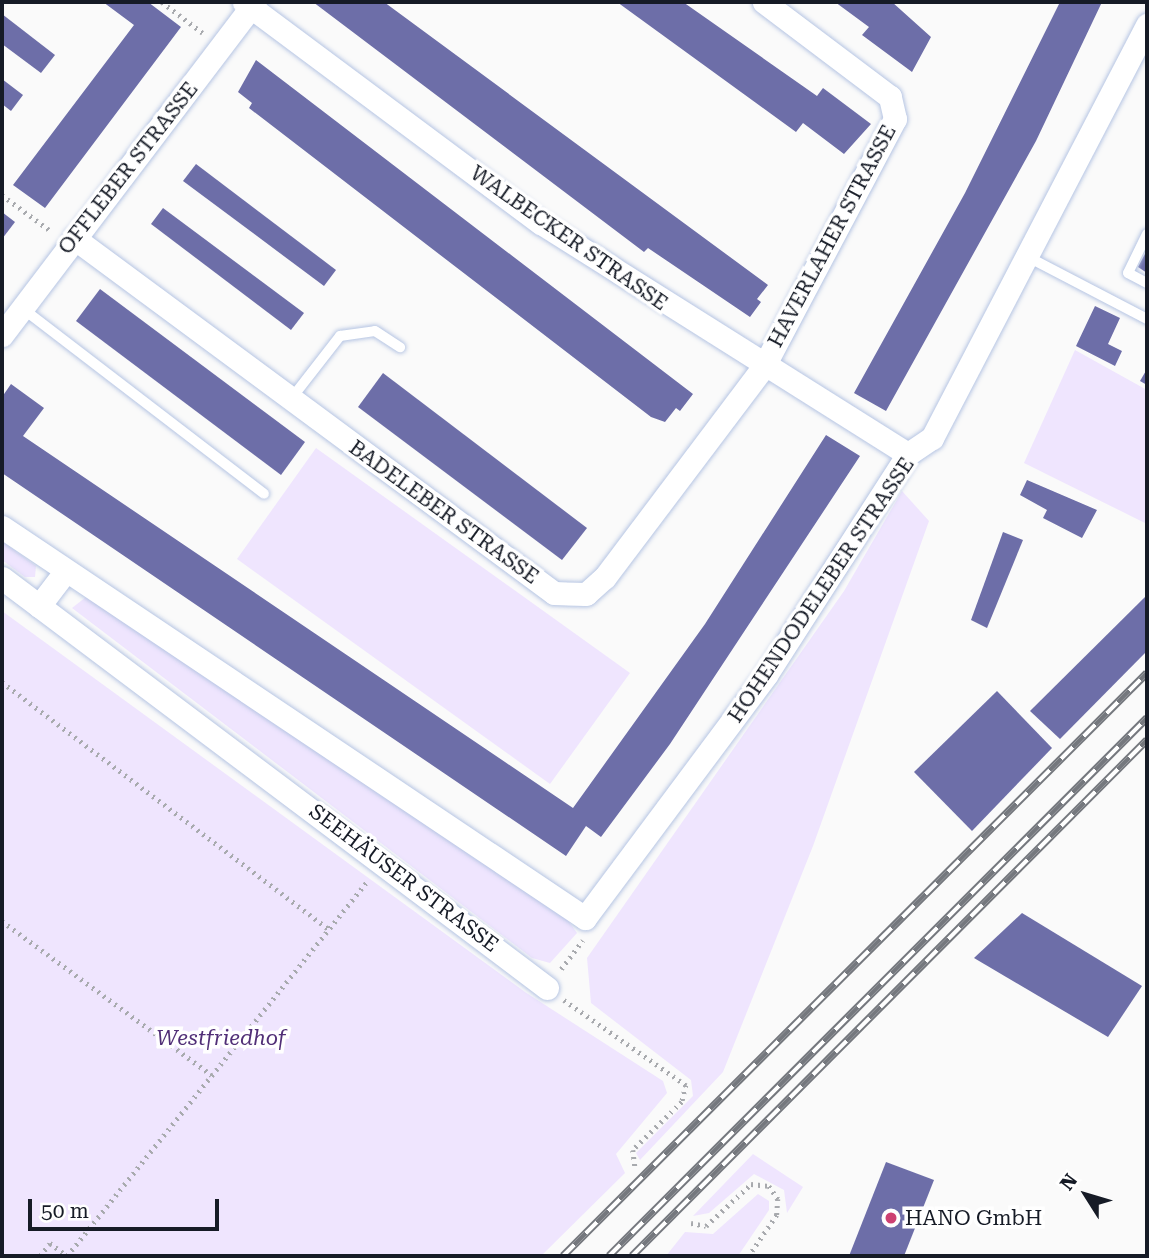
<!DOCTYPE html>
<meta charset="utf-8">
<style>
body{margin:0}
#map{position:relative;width:1149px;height:1258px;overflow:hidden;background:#fafafa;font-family:"Roboto Serif",serif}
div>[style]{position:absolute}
.green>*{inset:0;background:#efe5fe}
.building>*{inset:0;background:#6d6ea8}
.path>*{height:4.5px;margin-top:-2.25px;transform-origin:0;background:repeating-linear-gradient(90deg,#a8aaae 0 2px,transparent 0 7px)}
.roads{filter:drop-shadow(0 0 2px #b6c5e3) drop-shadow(0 0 2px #b6c5e3)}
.lane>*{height:10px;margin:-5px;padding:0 5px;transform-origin:5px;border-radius:5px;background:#fff}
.street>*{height:23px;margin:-11.5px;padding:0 11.5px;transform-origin:11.5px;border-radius:11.5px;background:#fff}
.rail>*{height:8px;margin-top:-4px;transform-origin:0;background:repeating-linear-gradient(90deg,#fff 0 16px,#75787e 0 32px);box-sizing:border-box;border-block:2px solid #75787e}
.dots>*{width:19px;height:19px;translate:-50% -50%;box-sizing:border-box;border:4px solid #fff;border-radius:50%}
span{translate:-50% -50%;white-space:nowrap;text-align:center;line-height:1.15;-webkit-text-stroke:7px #fff;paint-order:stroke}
.street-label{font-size:21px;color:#161b26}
.park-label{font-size:21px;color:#512f77;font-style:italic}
.poi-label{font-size:21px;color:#161b26}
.left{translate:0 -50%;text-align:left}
.frame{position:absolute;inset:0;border:4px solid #161b26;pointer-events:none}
.north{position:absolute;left:1051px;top:1160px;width:70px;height:70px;-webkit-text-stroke:5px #fff;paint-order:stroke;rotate:307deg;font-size:19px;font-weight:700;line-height:28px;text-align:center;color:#161b26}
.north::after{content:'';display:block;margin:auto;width:24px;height:32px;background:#161b26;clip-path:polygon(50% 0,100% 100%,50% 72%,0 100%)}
.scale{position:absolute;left:28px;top:1199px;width:191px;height:32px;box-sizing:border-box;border:4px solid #161b26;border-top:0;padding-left:9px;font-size:21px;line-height:24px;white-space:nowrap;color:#161b26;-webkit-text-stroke:5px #fff;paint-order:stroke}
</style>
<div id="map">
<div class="green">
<i style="clip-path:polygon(1075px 350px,1147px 390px,1147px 524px,1024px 463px)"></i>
<i style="clip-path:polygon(316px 448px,630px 673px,550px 784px,237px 559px)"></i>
<i style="clip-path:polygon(902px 491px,929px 521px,813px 846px,723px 1072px,640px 1160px,636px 1153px,693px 1096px,691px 1080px,591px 1003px,587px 958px,844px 591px)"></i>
<i style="clip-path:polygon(2px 541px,36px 566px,35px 577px,25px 577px,2px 560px)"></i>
<i style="clip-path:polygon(86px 597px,564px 915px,577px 933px,550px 963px,532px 958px,72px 608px)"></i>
<i style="clip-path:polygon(2px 611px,525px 992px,663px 1081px,667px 1093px,616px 1154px,625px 1173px,541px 1256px,2px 1256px)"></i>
<i style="clip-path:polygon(753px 1154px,803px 1187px,787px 1213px,784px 1190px,754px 1174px,709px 1213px,693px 1216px)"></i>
<i style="clip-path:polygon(758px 1194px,769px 1201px,769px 1210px,738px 1256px,666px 1256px,685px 1232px,713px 1234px)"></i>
</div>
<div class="building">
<i style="clip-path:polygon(103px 2px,148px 2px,181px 27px,45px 208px,13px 185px,134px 25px)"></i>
<i style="clip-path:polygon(313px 2px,384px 2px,768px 285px,757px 299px,761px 302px,750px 317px,648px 248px,644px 252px)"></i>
<i style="clip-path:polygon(617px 2px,683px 2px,817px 96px,823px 88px,871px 124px,844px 154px,803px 123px,796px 132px)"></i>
<i style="clip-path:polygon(835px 2px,892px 2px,931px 37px,912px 72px,862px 35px,869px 27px)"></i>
<i style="clip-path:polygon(1060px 2px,1102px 2px,1036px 141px,886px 411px,854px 393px,965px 193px)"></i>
<i style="clip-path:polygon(2px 14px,55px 55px,41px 73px,2px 44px)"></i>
<i style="clip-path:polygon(256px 60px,693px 394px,680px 411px,676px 408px,665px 422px,651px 417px,249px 108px,252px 103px,238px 92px)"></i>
<i style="clip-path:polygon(2px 79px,23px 95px,11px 111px,2px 104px)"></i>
<i style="clip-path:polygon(196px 164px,336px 270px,324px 286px,183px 181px)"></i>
<i style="clip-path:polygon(163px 208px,304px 313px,291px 330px,151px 224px)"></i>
<i style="clip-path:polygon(2px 212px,15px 222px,2px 239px)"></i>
<i style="clip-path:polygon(1147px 250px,1147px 273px,1138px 267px)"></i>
<i style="clip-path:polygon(100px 289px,305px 442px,281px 475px,76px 321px)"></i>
<i style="clip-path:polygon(1095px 306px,1120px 318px,1108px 344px,1122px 351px,1115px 366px,1076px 346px)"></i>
<i style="clip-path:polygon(1147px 369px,1147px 385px,1140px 381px)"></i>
<i style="clip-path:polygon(383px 373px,587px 528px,562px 560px,358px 407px)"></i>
<i style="clip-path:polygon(11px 384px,44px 408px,23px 436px,573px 808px,705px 624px,826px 435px,860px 456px,670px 744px,601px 837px,586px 826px,566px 856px,2px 473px,2px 397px)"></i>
<i style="clip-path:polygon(1027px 480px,1097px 510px,1082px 538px,1043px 518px,1047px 510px,1020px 495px)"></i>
<i style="clip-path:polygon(1003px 532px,1023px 540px,987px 628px,971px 620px)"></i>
<i style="clip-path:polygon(1147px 595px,1147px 651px,1060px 739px,1030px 711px)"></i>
<i style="clip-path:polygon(997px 691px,1052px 748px,972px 831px,914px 772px)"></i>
<i style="clip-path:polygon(1022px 913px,1142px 986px,1108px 1037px,974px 958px)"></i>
<i style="clip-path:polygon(886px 1162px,934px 1180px,904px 1256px,849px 1256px)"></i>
</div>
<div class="path">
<i style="left:162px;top:2px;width:51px;rotate:37.1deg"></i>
<i style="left:2px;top:195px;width:62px;rotate:36.5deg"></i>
<i style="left:2px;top:682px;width:410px;rotate:37.1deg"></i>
<i style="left:2px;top:921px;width:260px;rotate:36.3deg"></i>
<i style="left:561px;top:969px;width:36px;rotate:-53deg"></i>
<i style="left:564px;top:1000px;width:149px;rotate:34.9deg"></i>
<i style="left:686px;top:1085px;width:17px;rotate:103deg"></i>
<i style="left:682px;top:1102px;width:69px;rotate:135.6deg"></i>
<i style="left:633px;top:1150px;width:17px;rotate:83deg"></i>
<i style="left:691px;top:1223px;width:15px;rotate:11deg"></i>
<i style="left:706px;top:1226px;width:62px;rotate:-43deg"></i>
<i style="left:751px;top:1184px;width:18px;rotate:6deg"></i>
<i style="left:769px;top:1186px;width:16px;rotate:55deg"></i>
<i style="left:778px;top:1199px;width:16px;rotate:94deg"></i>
<i style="left:777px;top:1215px;width:50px;rotate:124.3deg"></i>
<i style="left:40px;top:1256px;width:16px;rotate:-52deg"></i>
<i style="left:50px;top:1243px;width:21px;rotate:37deg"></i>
<i style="left:67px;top:1256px;width:482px;rotate:-51.3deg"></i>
</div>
<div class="roads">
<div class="lane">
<i style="left:1147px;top:234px;width:43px;rotate:116deg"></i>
<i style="left:1128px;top:273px;width:21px;rotate:28deg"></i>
<i style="left:1030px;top:258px;width:132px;rotate:27.5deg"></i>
<i style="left:22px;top:308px;width:305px;rotate:37.5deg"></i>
<i style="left:291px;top:399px;width:80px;rotate:-52.1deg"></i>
<i style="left:340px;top:336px;width:35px;rotate:-8deg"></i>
<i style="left:375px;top:331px;width:30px;rotate:33deg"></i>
</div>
<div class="street">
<i style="left:244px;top:2px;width:370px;rotate:36.7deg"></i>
<i style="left:541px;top:223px;width:434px;rotate:32.2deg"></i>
<i style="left:74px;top:238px;width:597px;rotate:36.49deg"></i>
<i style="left:554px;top:593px;width:32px;rotate:2deg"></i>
<i style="left:586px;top:594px;width:25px;rotate:-42deg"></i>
<i style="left:605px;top:577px;width:264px;rotate:-53deg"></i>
<i style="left:764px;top:366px;width:280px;rotate:-62.1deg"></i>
<i style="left:895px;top:119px;width:23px;rotate:-103deg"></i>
<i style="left:890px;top:97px;width:158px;rotate:-143deg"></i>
<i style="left:2px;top:335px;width:418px;rotate:-52.8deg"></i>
<i style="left:2px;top:527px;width:702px;rotate:33.85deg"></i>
<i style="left:585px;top:918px;width:303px;rotate:-53.3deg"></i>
<i style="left:766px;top:675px;width:263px;rotate:-57.3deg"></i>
<i style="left:908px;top:454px;width:29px;rotate:-34deg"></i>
<i style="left:932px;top:438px;width:466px;rotate:-62.5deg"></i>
<i style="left:2px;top:578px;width:682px;rotate:36.95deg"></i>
<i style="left:39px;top:606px;width:43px;rotate:-52.6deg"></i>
</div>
</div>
<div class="rail">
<i style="left:563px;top:1256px;width:825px;rotate:-44.95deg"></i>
<i style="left:609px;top:1256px;width:761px;rotate:-45deg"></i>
<i style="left:632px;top:1256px;width:729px;rotate:-45.06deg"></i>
</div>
<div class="dots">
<i style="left:891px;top:1218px;background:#cd4173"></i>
</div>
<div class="street-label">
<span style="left:128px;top:168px;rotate:-52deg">OFFLEBER STRASSE</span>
<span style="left:832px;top:236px;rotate:-62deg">HAVERLAHER STRASSE</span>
<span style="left:569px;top:238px;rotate:35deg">WALBECKER STRASSE</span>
<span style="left:444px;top:512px;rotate:36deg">BADELEBER STRASSE</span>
<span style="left:821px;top:590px;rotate:-56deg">HOHENDODELEBER STRASSE</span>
<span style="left:404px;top:878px;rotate:37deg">SEEHÄUSER STRASSE</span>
</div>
<div class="park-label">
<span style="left:221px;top:1038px">Westfriedhof</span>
</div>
<div class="poi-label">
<span class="left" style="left:905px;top:1218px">HANO GmbH</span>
</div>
<div class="frame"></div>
<div class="north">N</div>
<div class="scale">50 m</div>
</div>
